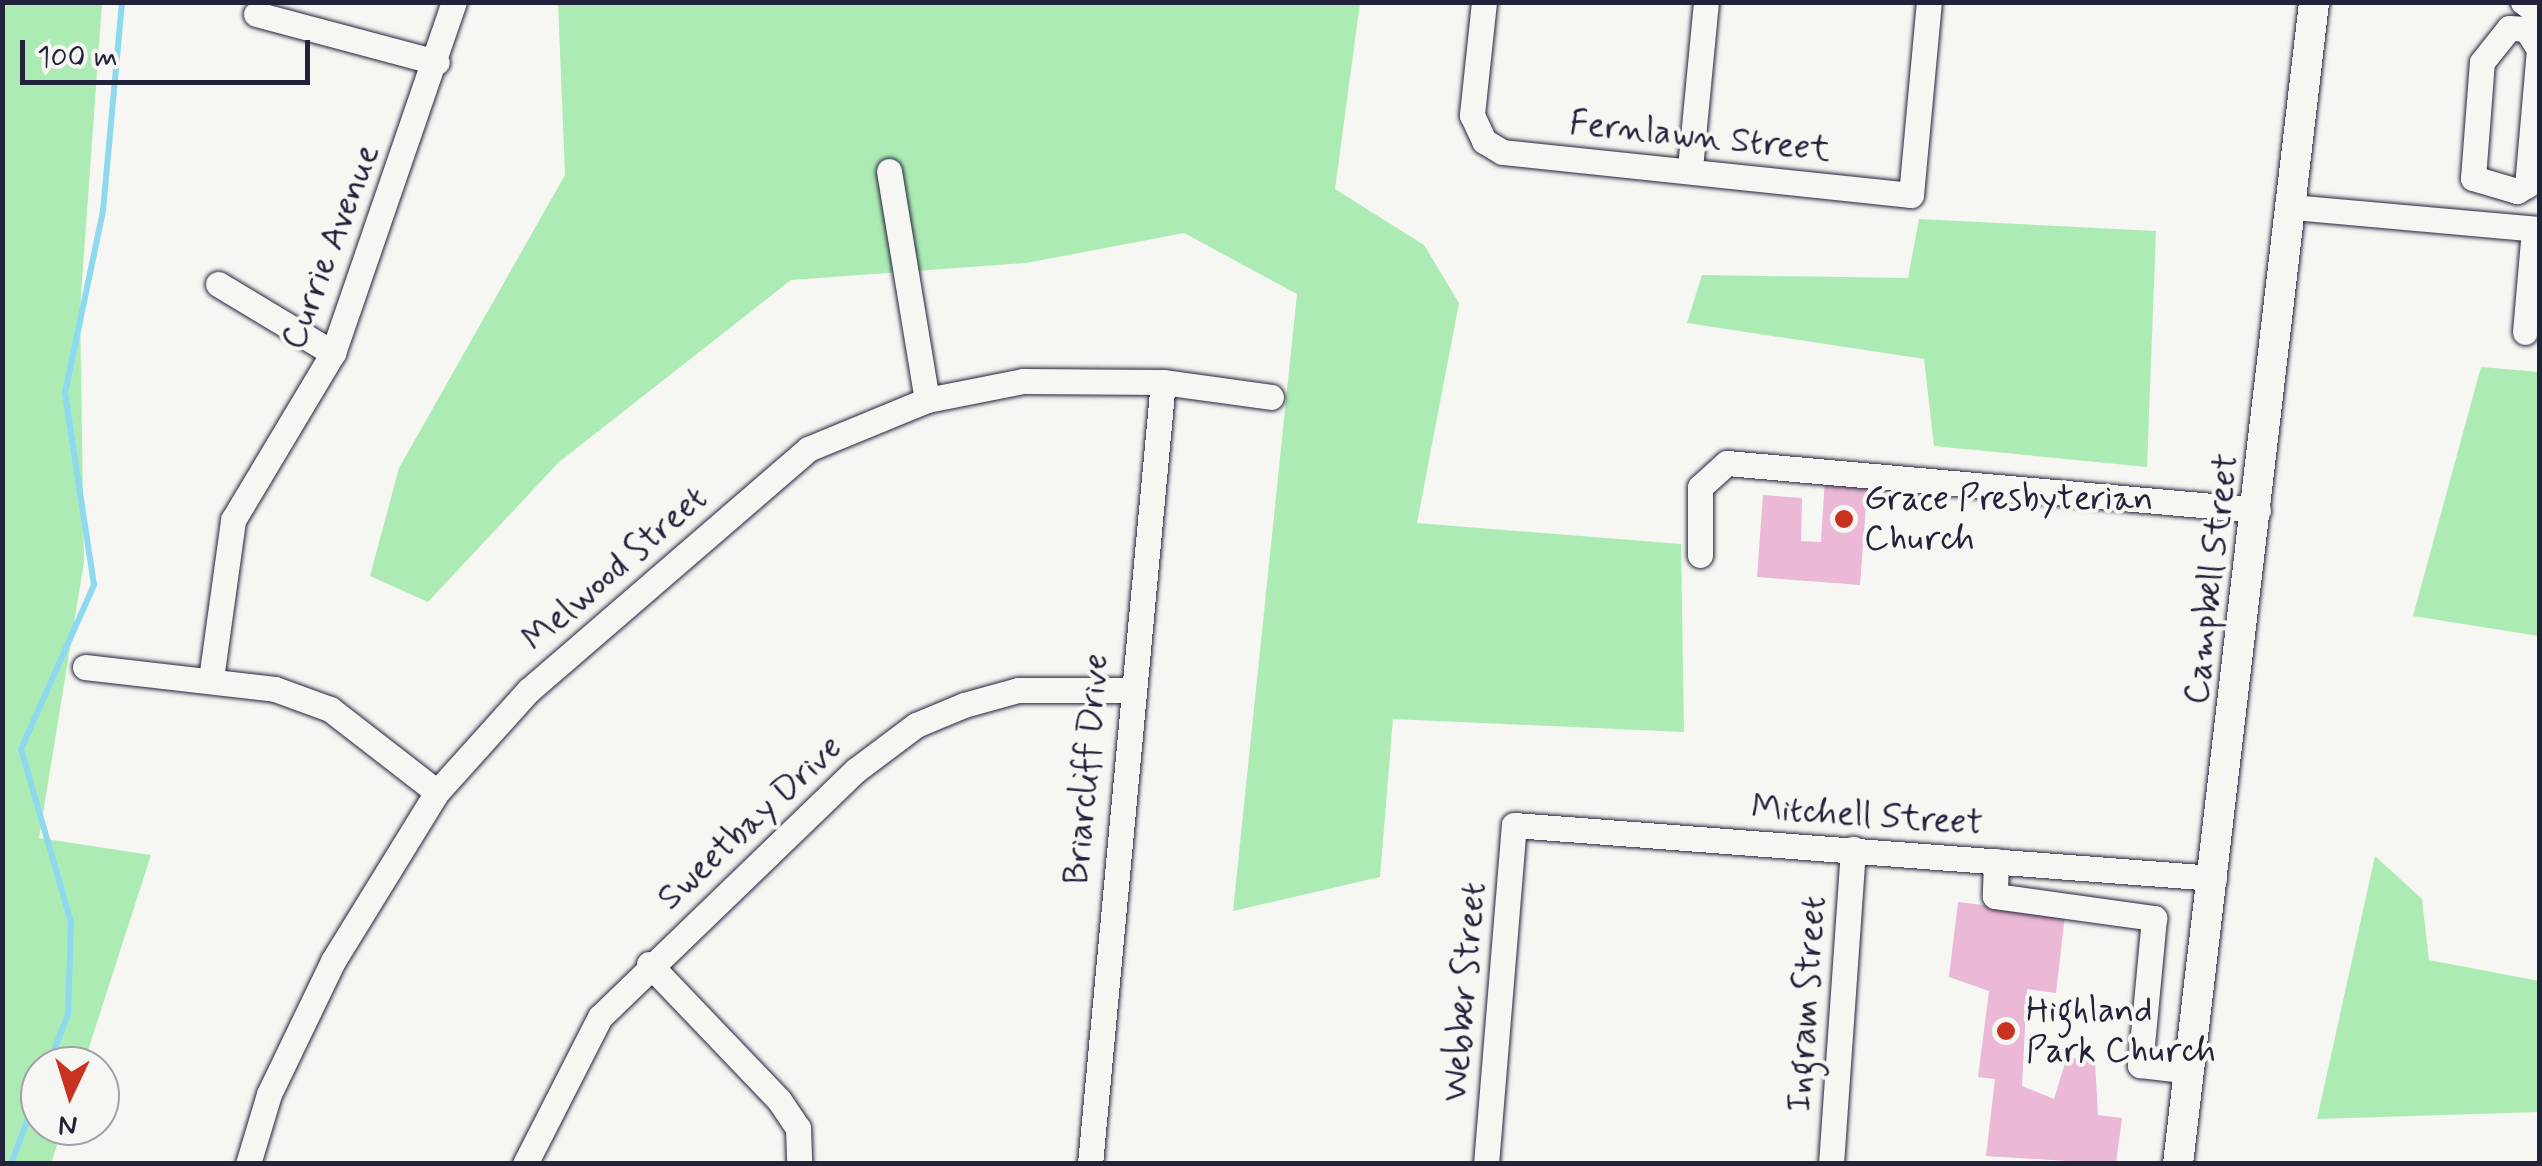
<!DOCTYPE html>
<style>
body{margin:0}
#map{position:relative;width:2542px;height:1166px;overflow:hidden;background:#f6f6f2;font-family:Mynerve,sans-serif}
div>[style]{position:absolute}
.green>*{inset:0;background:#acecb4}
.stream>*{height:6px;margin:-3px;padding:0 3px;transform-origin:3px;border-radius:3px;background:#8ed9ee}
.building>*{inset:0;background:#ebb8d5}
.roads{filter:drop-shadow(0 0 2px #22223b) drop-shadow(0 0 2px #22223b)}
.minor>*{height:25px;margin:-12.5px;padding:0 12.5px;transform-origin:12.5px;border-radius:12.5px;background:#f6f6f2}
.major>*{height:30px;margin:-15px;padding:0 15px;transform-origin:15px;border-radius:15px;background:#f6f6f2}
.dots>*{width:28px;height:28px;translate:-50% -50%;box-sizing:border-box;border:5px solid #f6f6f2;border-radius:50%}
span{translate:-50% -50%;white-space:nowrap;text-align:center;line-height:1.15;-webkit-text-stroke:8px #f6f6f2;paint-order:stroke}
.street-label{font-size:35px;color:#22223b}
.poi-label{font-size:35px;color:#22223b}
.left{translate:0 -50%;text-align:left}
.frame{position:absolute;inset:0;border:5px solid #22223b;pointer-events:none}
.north{position:absolute;left:20px;top:1046px;width:100px;height:100px;box-sizing:border-box;background:#f6f6f2;border:2px solid #a1a1a9;border-radius:50%;rotate:184deg;font-size:28px;font-weight:700;line-height:40px;text-align:center;color:#22223b}
.north::after{content:'';display:block;margin:auto;width:35px;height:45px;background:#c8321e;clip-path:polygon(50% 0,100% 100%,50% 72%,0 100%)}
.scale{position:absolute;left:20px;top:40px;width:290px;height:45px;box-sizing:border-box;border:5px solid #22223b;border-top:0;padding-left:12px;font-size:30px;line-height:35px;white-space:nowrap;color:#22223b;-webkit-text-stroke:8px #f6f6f2;paint-order:stroke}
</style>
<div id="map">
<div class="green">
<i style="clip-path:polygon(2px 3px,102px 3px,80px 309px,84px 562px,39px 838px,151px 855px,83px 1066px,40px 1066px,40px 1126px,63px 1126px,51px 1164px,2px 1163px)"></i>
<i style="clip-path:polygon(558px 3px,1360px 3px,1335px 189px,1424px 245px,1459px 303px,1417px 523px,1681px 544px,1684px 732px,1393px 719px,1380px 877px,1233px 911px,1297px 294px,1184px 233px,1026px 263px,791px 280px,559px 462px,428px 602px,370px 576px,399px 468px,565px 175px)"></i>
<i style="clip-path:polygon(1919px 219px,2156px 231px,2147px 467px,1934px 446px,1924px 359px,1687px 323px,1702px 275px,1908px 278px)"></i>
<i style="clip-path:polygon(2481px 367px,2539px 372px,2539px 636px,2413px 616px)"></i>
<i style="clip-path:polygon(2375px 856px,2422px 899px,2429px 960px,2539px 981px,2539px 1112px,2317px 1119px)"></i>
</div>
<div class="stream">
<i style="left:48px;top:1066px;width:56px;rotate:-69deg"></i>
<i style="left:68px;top:1014px;width:92px;rotate:-88.1deg"></i>
<i style="left:71px;top:922px;width:180px;rotate:-106.1deg"></i>
<i style="left:21px;top:749px;width:180px;rotate:-66deg"></i>
<i style="left:94px;top:585px;width:194px;rotate:-98.6deg"></i>
<i style="left:65px;top:393px;width:186px;rotate:-78.2deg"></i>
<i style="left:103px;top:211px;width:210px;rotate:-84.8deg"></i>
<i style="left:11px;top:1164px;width:82px;rotate:-69.4deg"></i>
</div>
<div class="building">
<i style="clip-path:polygon(1825px 477px,1868px 480px,1860px 585px,1757px 577px,1763px 495px,1802px 498px,1801px 541px,1821px 542px)"></i>
<i style="clip-path:polygon(1958px 902px,2065px 915px,2056px 993px,2027px 989px,2022px 1086px,2054px 1099px,2067px 1057px,2095px 1061px,2098px 1115px,2122px 1118px,2116px 1164px,1986px 1156px,1995px 1079px,1978px 1077px,1989px 991px,1949px 977px)"></i>
</div>
<div class="roads">
<div class="minor">
<i style="left:1484px;top:2px;width:114px;rotate:96.1deg"></i>
<i style="left:1472px;top:115px;width:29px;rotate:65deg"></i>
<i style="left:1484px;top:141px;width:21px;rotate:31deg"></i>
<i style="left:1502px;top:152px;width:411px;rotate:6deg"></i>
<i style="left:1911px;top:195px;width:194px;rotate:-84.7deg"></i>
<i style="left:2523px;top:2px;width:17px;rotate:36deg"></i>
<i style="left:256px;top:14px;width:187px;rotate:14.9deg"></i>
<i style="left:2509px;top:28px;width:17px;rotate:3deg"></i>
<i style="left:2526px;top:29px;width:24px;rotate:57deg"></i>
<i style="left:2539px;top:49px;width:137px;rotate:95deg"></i>
<i style="left:2527px;top:185px;width:12px;rotate:149deg"></i>
<i style="left:2517px;top:191px;width:46px;rotate:-163.5deg"></i>
<i style="left:2473px;top:178px;width:116px;rotate:-85.6deg"></i>
<i style="left:2482px;top:62px;width:43px;rotate:-51.5deg"></i>
<i style="left:1690px;top:168px;width:167px;rotate:-84.5deg"></i>
<i style="left:889px;top:171px;width:232px;rotate:80.6deg"></i>
<i style="left:2292px;top:207px;width:249px;rotate:5.1deg"></i>
<i style="left:218px;top:284px;width:134px;rotate:31deg"></i>
<i style="left:2525px;top:332px;width:103px;rotate:-85deg"></i>
<i style="left:1700px;top:555px;width:68px;rotate:-90deg"></i>
<i style="left:1700px;top:487px;width:36px;rotate:-42deg"></i>
<i style="left:1727px;top:463px;width:533px;rotate:5.06deg"></i>
<i style="left:85px;top:667px;width:191px;rotate:6.6deg"></i>
<i style="left:275px;top:689px;width:59px;rotate:20deg"></i>
<i style="left:330px;top:709px;width:135px;rotate:37.8deg"></i>
<i style="left:211px;top:679px;width:161px;rotate:-82.1deg"></i>
<i style="left:233px;top:520px;width:195px;rotate:-59.1deg"></i>
<i style="left:333px;top:353px;width:371px;rotate:-71deg"></i>
<i style="left:1996px;top:861px;width:35px;rotate:92deg"></i>
<i style="left:1995px;top:896px;width:161px;rotate:7.9deg"></i>
<i style="left:2154px;top:918px;width:148px;rotate:95.4deg"></i>
<i style="left:2140px;top:1065px;width:50px;rotate:6.8deg"></i>
<i style="left:649px;top:964px;width:188px;rotate:46.3deg"></i>
<i style="left:779px;top:1100px;width:34px;rotate:56deg"></i>
<i style="left:798px;top:1128px;width:36px;rotate:88deg"></i>
<i style="left:248px;top:1164px;width:73px;rotate:-73.3deg"></i>
<i style="left:269px;top:1094px;width:148px;rotate:-64.3deg"></i>
<i style="left:333px;top:961px;width:198px;rotate:-58.4deg"></i>
<i style="left:437px;top:792px;width:137px;rotate:-48deg"></i>
<i style="left:529px;top:690px;width:369px;rotate:-40.8deg"></i>
<i style="left:808px;top:449px;width:129px;rotate:-22.4deg"></i>
<i style="left:927px;top:400px;width:98px;rotate:-11.2deg"></i>
<i style="left:1023px;top:381px;width:140px;rotate:0.4deg"></i>
<i style="left:1163px;top:382px;width:109px;rotate:7.9deg"></i>
<i style="left:525px;top:1164px;width:165px;rotate:-63deg"></i>
<i style="left:600px;top:1017px;width:356px;rotate:-44deg"></i>
<i style="left:856px;top:770px;width:75px;rotate:-36.9deg"></i>
<i style="left:916px;top:725px;width:52px;rotate:-22.6deg"></i>
<i style="left:964px;top:705px;width:56px;rotate:-15.5deg"></i>
<i style="left:1018px;top:690px;width:110px"></i>
<i style="left:1090px;top:1164px;width:785px;rotate:-84.67deg"></i>
<i style="left:1486px;top:1164px;width:340px;rotate:-85.3deg"></i>
<i style="left:1514px;top:825px;width:702px;rotate:4.33deg"></i>
<i style="left:1831px;top:1164px;width:316px;rotate:-86deg"></i>
</div>
<div class="major">
<i style="left:2178px;top:1164px;width:1170px;rotate:-83.32deg"></i>
</div>
</div>
<div class="dots">
<i style="left:1844px;top:519px;background:#c8321e"></i>
<i style="left:2006px;top:1031px;background:#c8321e"></i>
</div>
<div class="street-label">
<span style="left:1700px;top:137px;rotate:6deg">Fernlawn Street</span>
<span style="left:331px;top:247px;rotate:-69deg">Currie Avenue</span>
<span style="left:615px;top:569px;rotate:-41deg">Melwood Street</span>
<span style="left:2212px;top:579px;rotate:-83deg">Campbell Street</span>
<span style="left:1087px;top:769px;rotate:-85deg">Briarcliff Drive</span>
<span style="left:1867px;top:816px;rotate:4deg">Mitchell Street</span>
<span style="left:750px;top:823px;rotate:-43deg">Sweetbay Drive</span>
<span style="left:1465px;top:992px;rotate:-85deg">Webber Street</span>
<span style="left:1807px;top:1004px;rotate:-86deg">Ingram Street</span>
</div>
<div class="poi-label">
<span class="left" style="left:1864px;top:519px">Grace Presbyterian<br>Church</span>
<span class="left" style="left:2026px;top:1031px">Highland<br>Park Church</span>
</div>
<div class="frame"></div>
<div class="north">N</div>
<div class="scale">100 m</div>
</div>
